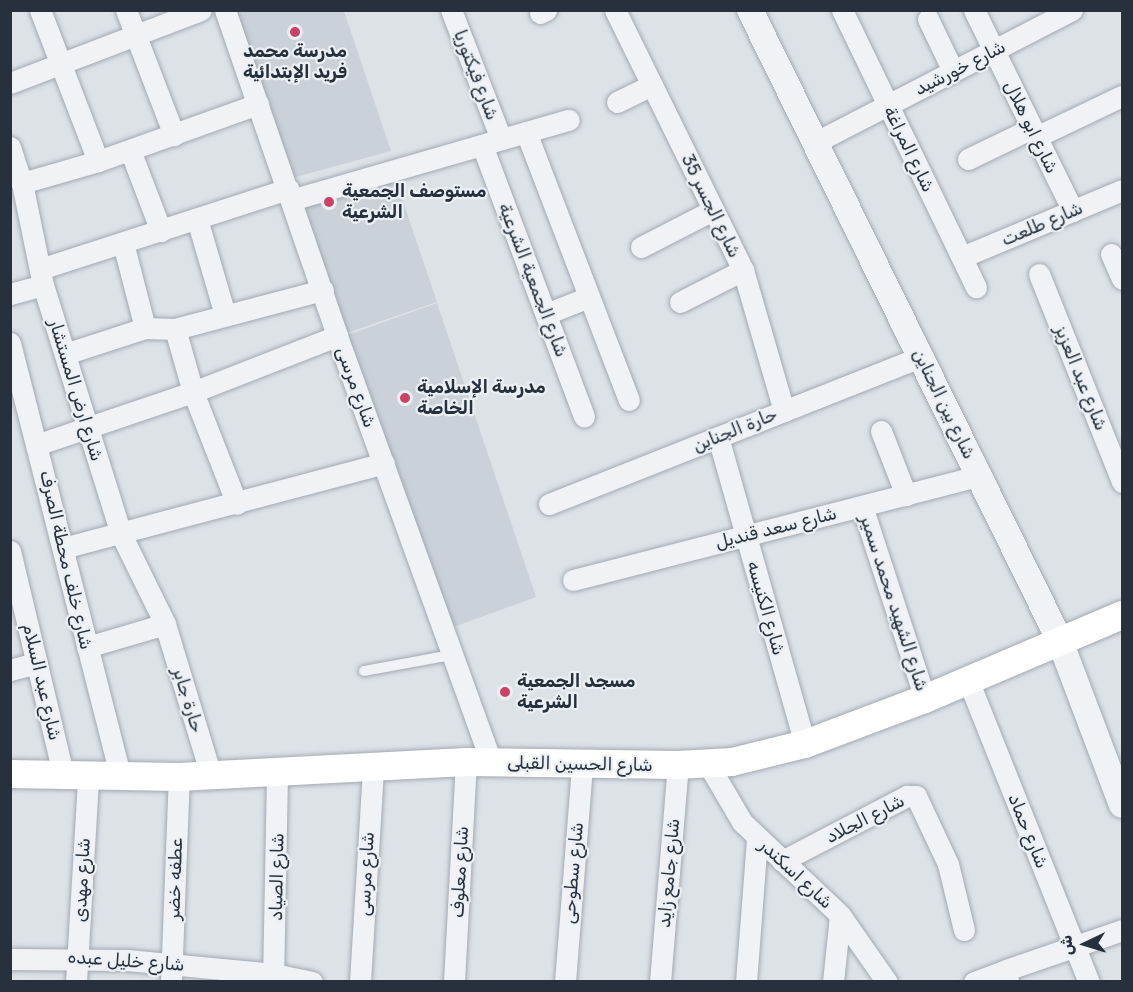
<!DOCTYPE html>
<meta charset="utf-8">
<style>
body{margin:0}
#map{position:relative;width:1133px;height:992px;overflow:hidden;background:#dde2e7;font-family:Rubik,"Noto Sans Arabic",sans-serif}
div>[style]{position:absolute}
.built>*{inset:0;background:#cbd1d9}
.roads{filter:drop-shadow(0 0 2px #a3a9b1) drop-shadow(0 0 2px #a3a9b1)}
.service>*{height:10px;margin:-5px;padding:0 5px;transform-origin:5px;border-radius:5px;background:#f0f2f5}
.minor>*{height:21px;margin:-10.5px;padding:0 10.5px;transform-origin:10.5px;border-radius:10.5px;background:#f0f2f5}
.tertiary>*{height:26px;margin:-13px;padding:0 13px;transform-origin:13px;border-radius:13px;background:#f0f2f5}
.secondary>*{height:28px;margin:-14px;padding:0 14px;transform-origin:14px;border-radius:14px;background:#fff}
.dots>*{width:16px;height:16px;translate:-50% -50%;box-sizing:border-box;border:3px solid #ecf0f4;border-radius:50%}
span{translate:-50% -50%;white-space:nowrap;text-align:center;line-height:1.15;-webkit-text-stroke:4.5px #ecf0f4;paint-order:stroke}
.poi-label{font-size:18px;color:#27313d;font-weight:700}
.left{translate:0 -50%;text-align:left}
.street-label{font-size:18px;color:#27313d}
.frame{position:absolute;inset:0;border:12px solid #27313d;pointer-events:none}
.north{position:absolute;left:1055px;top:914px;width:60px;height:60px;-webkit-text-stroke:4px #ecf0f4;paint-order:stroke;rotate:266deg;font-size:16px;font-weight:700;line-height:24px;text-align:center;color:#27313d}
.north::after{content:'';display:block;margin:auto;width:21px;height:27px;background:#27313d;clip-path:polygon(50% 0,100% 100%,50% 72%,0 100%)}
</style>
<div id="map">
<div class="built">
<i style="clip-path:polygon(234px 11px,344px 11px,391px 151px,292px 178px)"></i>
<i style="clip-path:polygon(393px 172px,437px 302px,341px 335px,296px 202px)"></i>
<i style="clip-path:polygon(437px 303px,536px 597px,445px 630px,342px 337px)"></i>
</div>
<div class="roads">
<div class="service">
<i style="left:364px;top:671px;width:88px;rotate:-10.4deg"></i>
</div>
<div class="minor">
<i style="left:40px;top:10px;width:162px;rotate:69deg"></i>
<i style="left:126px;top:10px;width:134px;rotate:69deg"></i>
<i style="left:225px;top:10px;width:345px;rotate:71deg"></i>
<i style="left:337px;top:336px;width:453px;rotate:70.1deg"></i>
<i style="left:451px;top:10px;width:138px;rotate:68.8deg"></i>
<i style="left:615px;top:10px;width:290px;rotate:63.8deg"></i>
<i style="left:743px;top:270px;width:147px;rotate:73.8deg"></i>
<i style="left:842px;top:10px;width:308px;rotate:64.2deg"></i>
<i style="left:974px;top:10px;width:224px;rotate:63.8deg"></i>
<i style="left:540px;top:13px;width:7px;rotate:-27deg"></i>
<i style="left:928px;top:19px;width:58px;rotate:64.3deg"></i>
<i style="left:10px;top:83px;width:204px;rotate:-20.9deg"></i>
<i style="left:617px;top:102px;width:39px;rotate:-26deg"></i>
<i style="left:526px;top:132px;width:287px;rotate:69deg"></i>
<i style="left:1036px;top:137px;width:95px;rotate:-25.5deg"></i>
<i style="left:816px;top:142px;width:288px;rotate:-27.3deg"></i>
<i style="left:482px;top:145px;width:290px;rotate:69.4deg"></i>
<i style="left:10px;top:147px;width:38px;rotate:72deg"></i>
<i style="left:22px;top:183px;width:104px;rotate:78.4deg"></i>
<i style="left:43px;top:285px;width:261px;rotate:72.6deg"></i>
<i style="left:121px;top:534px;width:100px;rotate:63.9deg"></i>
<i style="left:165px;top:624px;width:158px;rotate:73.1deg"></i>
<i style="left:130px;top:150px;width:87px;rotate:69.1deg"></i>
<i style="left:968px;top:159px;width:71px;rotate:-25.8deg"></i>
<i style="left:22px;top:183px;width:79px;rotate:-16.1deg"></i>
<i style="left:98px;top:161px;width:170px;rotate:-19.6deg"></i>
<i style="left:291px;top:200px;width:289px;rotate:-16.1deg"></i>
<i style="left:197px;top:219px;width:100px;rotate:73.7deg"></i>
<i style="left:123px;top:243px;width:88px;rotate:75.5deg"></i>
<i style="left:641px;top:247px;width:81px;rotate:-27.2deg"></i>
<i style="left:1111px;top:254px;width:27px;rotate:66deg"></i>
<i style="left:962px;top:257px;width:173px;rotate:-22.7deg"></i>
<i style="left:40px;top:269px;width:261px;rotate:-17.9deg"></i>
<i style="left:1039px;top:274px;width:224px;rotate:68.2deg"></i>
<i style="left:10px;top:294px;width:34px;rotate:-15deg"></i>
<i style="left:680px;top:302px;width:71px;rotate:-26.9deg"></i>
<i style="left:546px;top:314px;width:46px;rotate:-21.6deg"></i>
<i style="left:175px;top:329px;width:66px;rotate:74.1deg"></i>
<i style="left:193px;top:392px;width:120px;rotate:68.6deg"></i>
<i style="left:10px;top:343px;width:449px;rotate:75.7deg"></i>
<i style="left:65px;top:354px;width:84px;rotate:-18deg"></i>
<i style="left:145px;top:328px;width:30px;rotate:2deg"></i>
<i style="left:175px;top:329px;width:153px;rotate:-14.8deg"></i>
<i style="left:881px;top:431px;width:69px;rotate:68.7deg"></i>
<i style="left:718px;top:437px;width:319px;rotate:74.2deg"></i>
<i style="left:39px;top:444px;width:163px;rotate:-18.7deg"></i>
<i style="left:193px;top:392px;width:155px;rotate:-21.3deg"></i>
<i style="left:549px;top:504px;width:400px;rotate:-21.6deg"></i>
<i style="left:862px;top:506px;width:203px;rotate:71.9deg"></i>
<i style="left:63px;top:548px;width:332px;rotate:-14.8deg"></i>
<i style="left:10px;top:551px;width:233px;rotate:76.6deg"></i>
<i style="left:573px;top:580px;width:419px;rotate:-14.4deg"></i>
<i style="left:87px;top:647px;width:81px;rotate:-16.4deg"></i>
<i style="left:10px;top:670px;width:28px;rotate:-15deg"></i>
<i style="left:968px;top:680px;width:325px;rotate:68.2deg"></i>
<i style="left:708px;top:764px;width:67px;rotate:59.6deg"></i>
<i style="left:742px;top:822px;width:135px;rotate:43.5deg"></i>
<i style="left:840px;top:915px;width:82px;rotate:55deg"></i>
<i style="left:782px;top:861px;width:141px;rotate:-27.5deg"></i>
<i style="left:907px;top:796px;width:9px"></i>
<i style="left:916px;top:796px;width:75px;rotate:64.8deg"></i>
<i style="left:948px;top:864px;width:68px;rotate:76.4deg"></i>
<i style="left:10px;top:959px;width:117px;rotate:0.5deg"></i>
<i style="left:127px;top:960px;width:148px;rotate:5.4deg"></i>
<i style="left:274px;top:974px;width:39px;rotate:12deg"></i>
<i style="left:76px;top:982px;width:204px;rotate:-86.6deg"></i>
<i style="left:171px;top:982px;width:205px;rotate:-87.8deg"></i>
<i style="left:273px;top:982px;width:210px;rotate:-88.9deg"></i>
<i style="left:360px;top:982px;width:215px;rotate:-86.5deg"></i>
<i style="left:454px;top:982px;width:220px;rotate:-86.9deg"></i>
<i style="left:565px;top:982px;width:219px;rotate:-85.5deg"></i>
<i style="left:660px;top:982px;width:218px;rotate:-85.3deg"></i>
<i style="left:746px;top:982px;width:144px;rotate:-85.6deg"></i>
<i style="left:833px;top:982px;width:67px;rotate:-84deg"></i>
<i style="left:974px;top:982px;width:33px;rotate:-20deg"></i>
<i style="left:1008px;top:982px;width:12px;rotate:-99deg"></i>
<i style="left:1006px;top:970px;width:123px;rotate:-19deg"></i>
</div>
<div class="tertiary">
<i style="left:750px;top:10px;width:703px;rotate:63.84deg"></i>
<i style="left:1060px;top:641px;width:175px;rotate:69.3deg"></i>
</div>
<div class="secondary">
<i style="left:10px;top:774px;width:169px;rotate:1deg"></i>
<i style="left:179px;top:777px;width:287px;rotate:-3deg"></i>
<i style="left:466px;top:762px;width:212px;rotate:0.8deg"></i>
<i style="left:678px;top:765px;width:54px;rotate:-3.2deg"></i>
<i style="left:732px;top:762px;width:75px;rotate:-13.9deg"></i>
<i style="left:805px;top:744px;width:128px;rotate:-20.6deg"></i>
<i style="left:925px;top:699px;width:214px;rotate:-23.1deg"></i>
</div>
</div>
<div class="dots">
<i style="left:295px;top:32px;background:#cb4264"></i>
<i style="left:329px;top:202px;background:#cb4264"></i>
<i style="left:405px;top:398px;background:#cb4264"></i>
<i style="left:505px;top:692px;background:#cb4264"></i>
</div>
<div class="poi-label">
<span style="left:295px;top:62px">مدرسة محمد<br>فريد الإبتدائية</span>
<span class="left" style="left:342px;top:202px">مستوصف الجمعية<br>الشرعية</span>
<span class="left" style="left:417px;top:398px">مدرسة الإسلامية<br>الخاصة</span>
<span class="left" style="left:517px;top:692px">مسجد الجمعية<br>الشرعية</span>
</div>
<div class="street-label">
<span style="left:960px;top:68px;rotate:-27deg">شارع خورشيد</span>
<span style="left:476px;top:75px;rotate:69deg">شارع فيكتوريا</span>
<span style="left:1031px;top:127px;rotate:64deg">شارع ابو هلال</span>
<span style="left:909px;top:149px;rotate:64deg">شارع المراغة</span>
<span style="left:711px;top:206px;rotate:64deg">شارع الجسر 35</span>
<span style="left:1042px;top:224px;rotate:-23deg">شارع طلعت</span>
<span style="left:533px;top:280px;rotate:69deg">شارع الجمعية الشرعية</span>
<span style="left:1081px;top:378px;rotate:68deg">شارع عبد العزيز</span>
<span style="left:356px;top:387px;rotate:70deg">شارع مرسى</span>
<span style="left:76px;top:390px;rotate:73deg">شارع ارض المستشار</span>
<span style="left:944px;top:404px;rotate:64deg">شارع بين الجناين</span>
<span style="left:735px;top:430px;rotate:-22deg">حارة الجناين</span>
<span style="left:776px;top:528px;rotate:-14deg">شارع سعد قنديل</span>
<span style="left:66px;top:560px;rotate:77deg">شارع خلف محطة الصرف</span>
<span style="left:894px;top:603px;rotate:72deg">شارع الشهيد محمد سمير</span>
<span style="left:766px;top:608px;rotate:74deg">شارع الكنيسه</span>
<span style="left:42px;top:682px;rotate:77deg">شارع عبد السلام</span>
<span style="left:188px;top:700px;rotate:73deg">حارة جابر</span>
<span style="left:580px;top:764px;rotate:1deg">شارع الحسين القبلى</span>
<span style="left:865px;top:819px;rotate:-27deg">شارع الجلاد</span>
<span style="left:1028px;top:831px;rotate:68deg">شارع حماد</span>
<span style="left:460px;top:872px;rotate:-87deg">شارع معلوف</span>
<span style="left:573px;top:873px;rotate:-85deg">شارع سطوحى</span>
<span style="left:669px;top:873px;rotate:-85deg">شارع جامع زايد</span>
<span style="left:366px;top:874px;rotate:-87deg">شارع مرسى</span>
<span style="left:796px;top:874px;rotate:43deg">شارع اسكندر</span>
<span style="left:277px;top:877px;rotate:-89deg">شارع الصياد</span>
<span style="left:175px;top:879px;rotate:-88deg">عطفه خضر</span>
<span style="left:82px;top:880px;rotate:-87deg">شارع مهدى</span>
<span style="left:126px;top:961px;rotate:4deg">شارع خليل عبده</span>
</div>
<div class="frame"></div>
<div class="north">ش</div>
</div>
